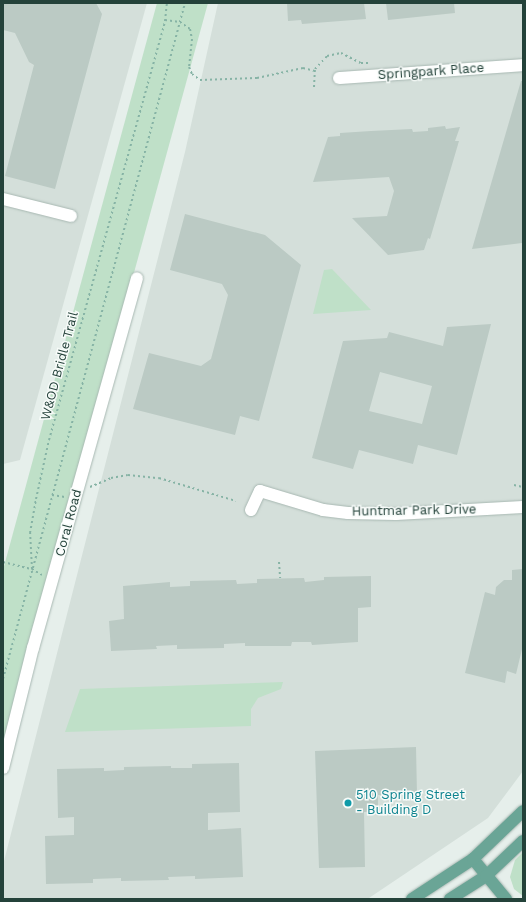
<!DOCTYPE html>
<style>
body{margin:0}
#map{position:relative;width:526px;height:902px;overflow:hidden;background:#e6efeb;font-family:"Work Sans",sans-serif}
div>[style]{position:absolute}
.built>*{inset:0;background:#d4dfda}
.green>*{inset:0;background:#bfe0c8}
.building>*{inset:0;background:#bbcac4}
.path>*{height:2px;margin-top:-1px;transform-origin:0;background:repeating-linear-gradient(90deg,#86b3a5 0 2px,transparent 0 5px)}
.roads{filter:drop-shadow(0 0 1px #a8b8b2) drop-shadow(0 0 1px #a8b8b2)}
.minor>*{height:12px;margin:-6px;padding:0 6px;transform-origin:6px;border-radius:6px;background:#fff}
.major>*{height:12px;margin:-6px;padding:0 6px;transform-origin:6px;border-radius:6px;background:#6aa596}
.dots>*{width:11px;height:11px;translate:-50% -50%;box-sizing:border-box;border:2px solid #f7fbf9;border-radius:50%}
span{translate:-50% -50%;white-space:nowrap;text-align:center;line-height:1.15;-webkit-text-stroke:3px #f7fbf9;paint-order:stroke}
.street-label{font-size:13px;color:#24423a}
.culture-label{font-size:13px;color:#0d838f}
.left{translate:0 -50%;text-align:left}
.frame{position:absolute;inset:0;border:4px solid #24423a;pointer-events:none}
</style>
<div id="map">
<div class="built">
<i style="clip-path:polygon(3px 3px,147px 3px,20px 460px,3px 464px)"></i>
<i style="clip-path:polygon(218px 3px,523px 3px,523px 771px,488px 818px,369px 898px,3px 899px,3px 865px,185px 152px)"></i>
</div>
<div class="green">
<i style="clip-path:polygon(157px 3px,208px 3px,3px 750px,3px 570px)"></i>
<i style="clip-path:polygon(332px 269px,371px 310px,313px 314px,324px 270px)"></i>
<i style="clip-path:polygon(283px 682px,281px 689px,258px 698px,251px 709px,251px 726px,65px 732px,80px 689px)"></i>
<i style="clip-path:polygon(523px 852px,523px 896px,514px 889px,510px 877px,515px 860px)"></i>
</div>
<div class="building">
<i style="clip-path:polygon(3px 3px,96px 3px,102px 14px,55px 189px,5px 176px,34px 65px,29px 62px,15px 33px,3px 30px)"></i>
<i style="clip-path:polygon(287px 3px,364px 3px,366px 19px,302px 24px,301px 20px,288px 21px)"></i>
<i style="clip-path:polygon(386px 3px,454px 3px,455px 13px,388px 20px)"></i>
<i style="clip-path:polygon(521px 81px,523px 81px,522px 243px,472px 249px)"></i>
<i style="clip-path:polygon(445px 126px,446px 129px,460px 127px,455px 141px,459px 141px,430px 239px,428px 238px,424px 250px,388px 255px,352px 218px,387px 216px,394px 191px,389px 177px,313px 182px,328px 137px,340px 136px,340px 133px,371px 131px,412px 129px,413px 132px,428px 131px,428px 128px)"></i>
<i style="clip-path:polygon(185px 214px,265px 235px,301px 265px,259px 421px,240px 416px,235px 435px,133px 409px,149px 353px,201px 366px,211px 359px,228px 295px,222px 284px,170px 270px)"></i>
<i style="clip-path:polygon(evenodd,491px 324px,457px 455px,418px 445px,413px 464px,359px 450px,353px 469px,312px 458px,343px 341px,387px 338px,389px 332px,443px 346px,447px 327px,491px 324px,380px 372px,432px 386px,422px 424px,369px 411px,380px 372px)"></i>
<i style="clip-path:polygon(523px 569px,523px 645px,516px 674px,507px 671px,505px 683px,465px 673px,485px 592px,495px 595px,496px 587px,504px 580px,512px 580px,512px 570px)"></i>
<i style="clip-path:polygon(371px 576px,371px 607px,358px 608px,358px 642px,312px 645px,311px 642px,292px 642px,291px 646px,245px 646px,245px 643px,224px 644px,224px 648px,177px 649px,177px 645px,156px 646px,157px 649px,111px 651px,109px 621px,124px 619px,123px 586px,170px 582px,170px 587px,190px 586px,190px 581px,236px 580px,237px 584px,257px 583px,257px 579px,304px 578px,305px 582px,324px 580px,324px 577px)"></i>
<i style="clip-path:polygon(416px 747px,417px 794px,378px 795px,378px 811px,364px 812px,365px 867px,319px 868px,315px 751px)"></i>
<i style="clip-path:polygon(239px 763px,240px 812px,208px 813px,208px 830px,241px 828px,243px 877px,195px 879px,195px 876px,168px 877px,169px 880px,121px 881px,121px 878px,93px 879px,93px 883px,46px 884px,45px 836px,74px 835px,74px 817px,58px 818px,57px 769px,104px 768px,104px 771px,124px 770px,124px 767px,171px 766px,171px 768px,192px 768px,192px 764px)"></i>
</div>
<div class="path">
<i style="left:165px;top:20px;width:15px;rotate:8deg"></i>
<i style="left:180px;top:22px;width:12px;rotate:35deg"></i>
<i style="left:190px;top:29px;width:10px;rotate:79deg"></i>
<i style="left:192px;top:39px;width:28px;rotate:96deg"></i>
<i style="left:189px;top:67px;width:8px;rotate:67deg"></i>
<i style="left:192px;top:74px;width:10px;rotate:37deg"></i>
<i style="left:200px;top:80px;width:57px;rotate:-2deg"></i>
<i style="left:257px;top:78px;width:47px;rotate:-12.3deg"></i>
<i style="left:303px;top:68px;width:12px;rotate:14deg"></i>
<i style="left:314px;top:87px;width:18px;rotate:-87deg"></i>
<i style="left:315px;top:69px;width:18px;rotate:-47deg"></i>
<i style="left:327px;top:56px;width:14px;rotate:-12deg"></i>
<i style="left:341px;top:53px;width:22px;rotate:27deg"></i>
<i style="left:361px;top:63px;width:9px"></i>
<i style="left:514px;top:485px;width:9px;rotate:13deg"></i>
<i style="left:90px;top:487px;width:23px;rotate:-23deg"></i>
<i style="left:111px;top:478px;width:17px;rotate:-10deg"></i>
<i style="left:128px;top:475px;width:31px;rotate:6deg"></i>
<i style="left:159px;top:478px;width:80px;rotate:16.6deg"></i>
<i style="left:52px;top:495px;width:13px;rotate:9deg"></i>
<i style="left:3px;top:562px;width:30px;rotate:14deg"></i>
<i style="left:279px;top:562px;width:16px;rotate:86deg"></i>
<i style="left:42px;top:575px;width:12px;rotate:-149deg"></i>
<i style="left:32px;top:569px;width:36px;rotate:-93deg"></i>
<i style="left:30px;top:533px;width:35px;rotate:-80deg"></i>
<i style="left:36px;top:499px;width:60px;rotate:-77.6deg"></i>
<i style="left:49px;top:440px;width:435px;rotate:-74.5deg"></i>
<i style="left:165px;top:21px;width:18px;rotate:-84deg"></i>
<i style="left:3px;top:679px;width:700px;rotate:-74.93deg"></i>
</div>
<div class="roads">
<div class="minor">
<i style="left:339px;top:78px;width:184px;rotate:-4deg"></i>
<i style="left:3px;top:199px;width:70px;rotate:14deg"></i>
<i style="left:251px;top:510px;width:21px;rotate:-65deg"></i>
<i style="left:260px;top:491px;width:66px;rotate:16.8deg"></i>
<i style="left:323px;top:510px;width:25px;rotate:7deg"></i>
<i style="left:348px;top:513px;width:48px;rotate:1.2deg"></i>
<i style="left:396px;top:514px;width:127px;rotate:-3.2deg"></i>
<i style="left:3px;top:768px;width:124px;rotate:-76deg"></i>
<i style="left:33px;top:648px;width:384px;rotate:-74.3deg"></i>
</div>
<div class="major">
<i style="left:473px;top:859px;width:52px;rotate:50.5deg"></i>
<i style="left:412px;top:899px;width:73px;rotate:-33.3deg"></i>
<i style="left:473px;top:859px;width:69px;rotate:-43.8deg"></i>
<i style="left:450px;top:899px;width:43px;rotate:-32.6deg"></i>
<i style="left:486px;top:876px;width:51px;rotate:-43.4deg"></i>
</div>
</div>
<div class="dots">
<i style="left:348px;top:803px;background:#0f9aa8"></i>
</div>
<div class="street-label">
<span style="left:431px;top:72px;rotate:-4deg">Springpark Place</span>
<span style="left:60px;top:366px;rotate:-75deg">W&amp;OD Bridle Trail</span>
<span style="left:414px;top:511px;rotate:-1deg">Huntmar Park Drive</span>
<span style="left:69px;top:523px;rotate:-75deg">Coral Road</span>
</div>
<div class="culture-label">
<span class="left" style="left:356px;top:803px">510 Spring Street<br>- Building D</span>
</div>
<div class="frame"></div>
</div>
